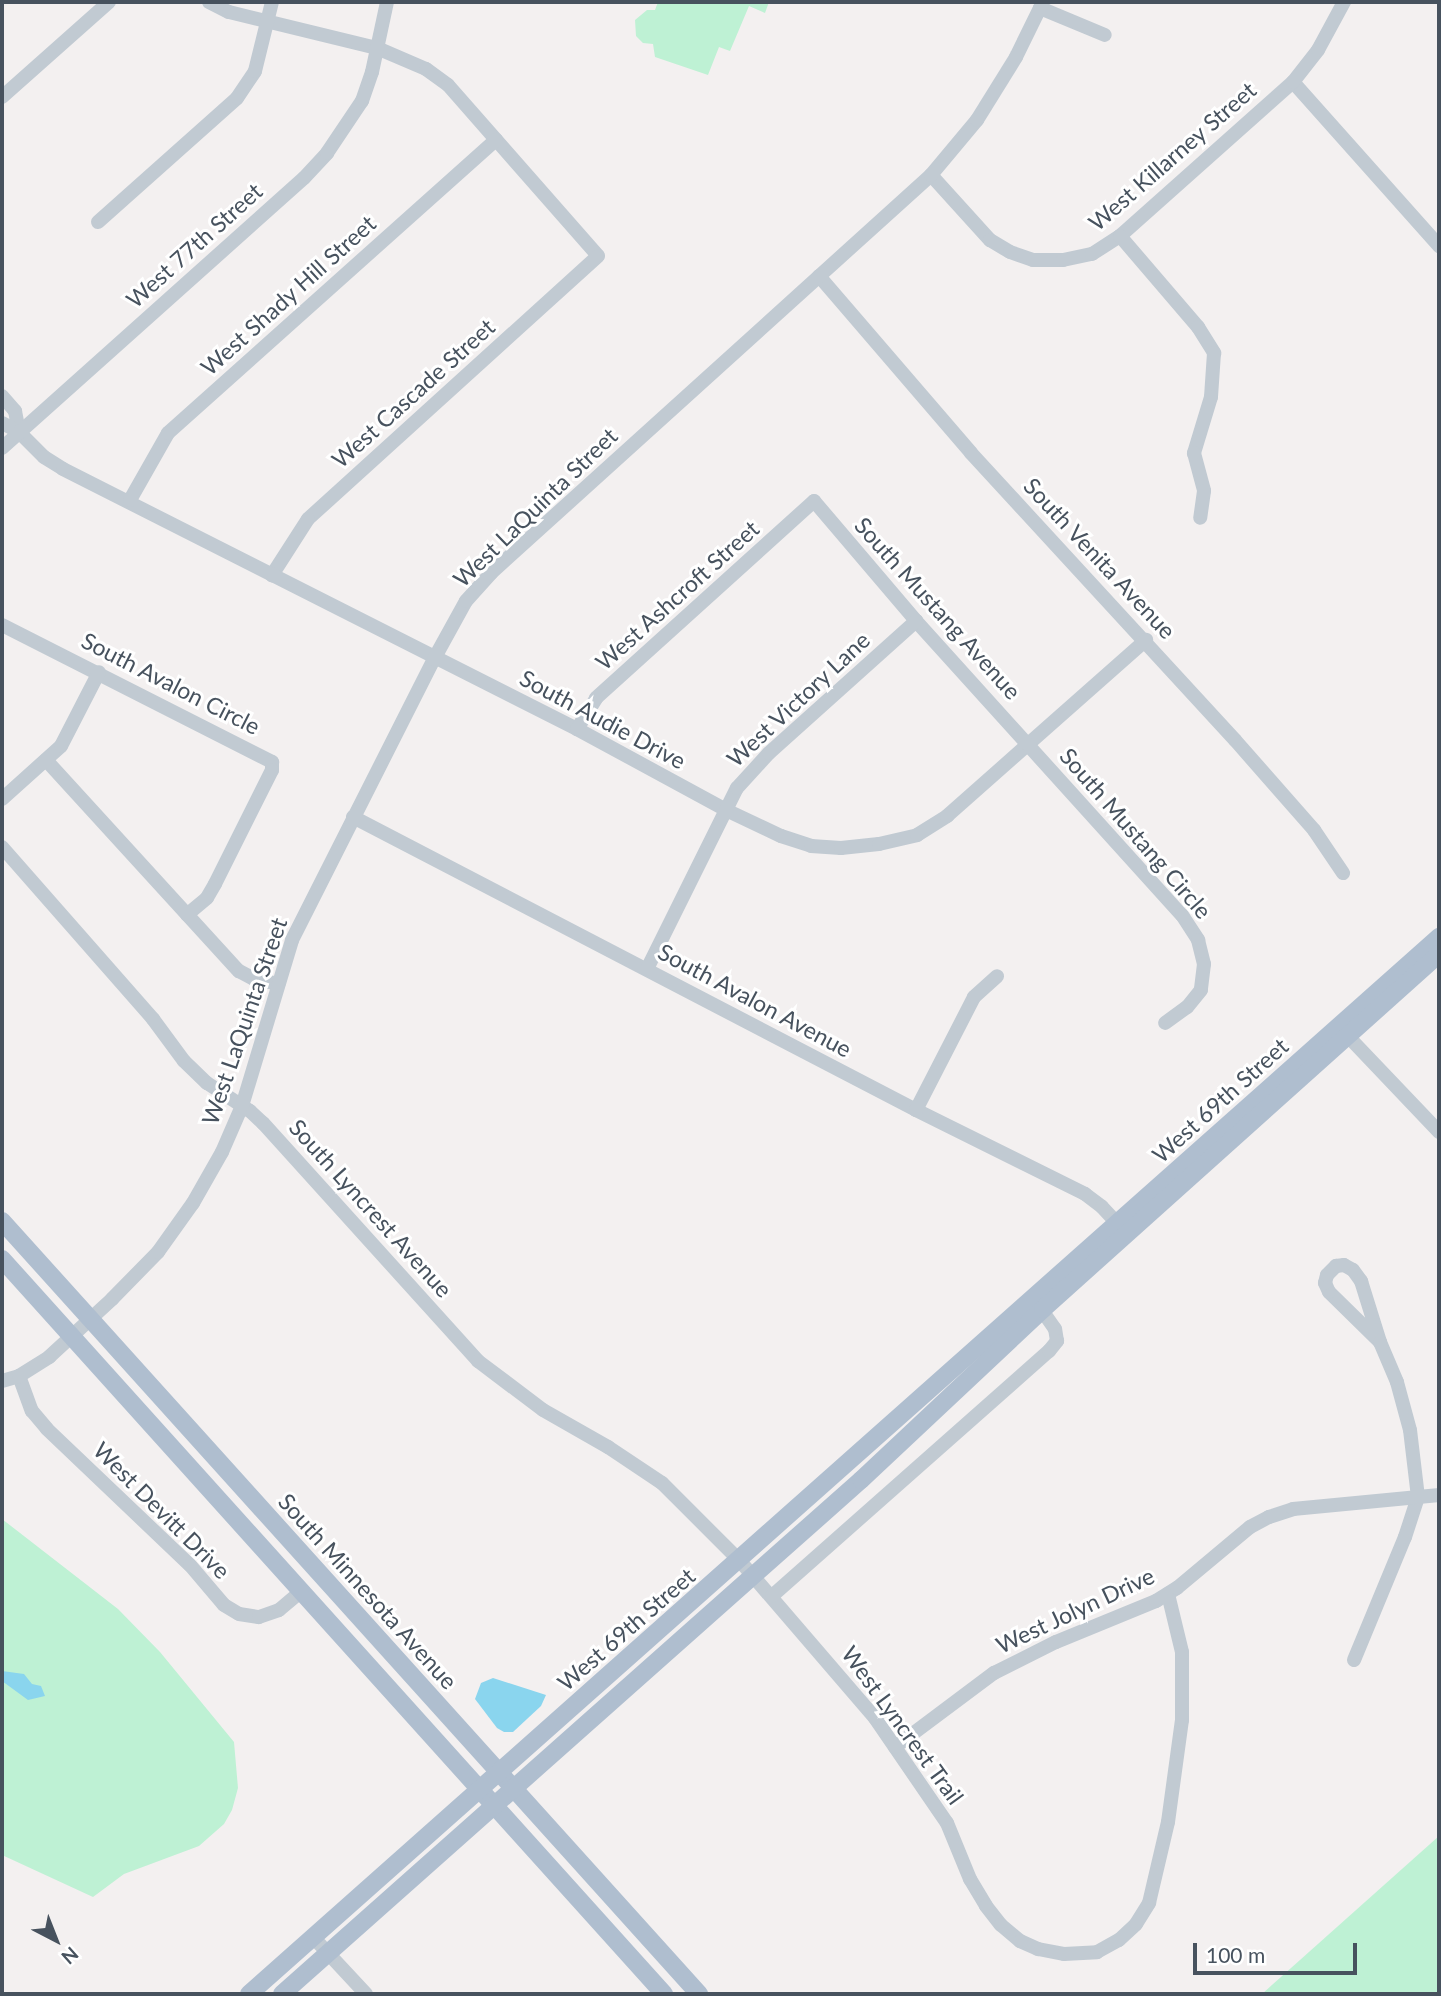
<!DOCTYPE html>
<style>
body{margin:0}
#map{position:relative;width:1441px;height:1996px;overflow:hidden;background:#f3f0f0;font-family:Lato,sans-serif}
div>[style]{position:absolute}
.green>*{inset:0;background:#bef1d4}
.water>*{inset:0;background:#8ad5ee}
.minor>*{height:14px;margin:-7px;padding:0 7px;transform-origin:7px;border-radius:7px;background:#c1cad2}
.major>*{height:18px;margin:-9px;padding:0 9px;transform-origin:9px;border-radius:9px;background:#afbecf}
span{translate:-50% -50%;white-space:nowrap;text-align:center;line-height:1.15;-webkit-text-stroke:6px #fff;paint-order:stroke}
.street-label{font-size:23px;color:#47525e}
.frame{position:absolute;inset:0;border:4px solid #47525e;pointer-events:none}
.north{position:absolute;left:21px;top:1905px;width:70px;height:70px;-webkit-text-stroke:5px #fff;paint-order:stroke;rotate:138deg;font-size:19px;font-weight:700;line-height:28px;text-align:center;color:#47525e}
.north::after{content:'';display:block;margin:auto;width:24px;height:32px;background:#47525e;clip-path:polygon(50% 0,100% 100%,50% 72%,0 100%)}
.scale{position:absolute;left:1193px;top:1943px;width:164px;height:32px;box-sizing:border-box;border:4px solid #47525e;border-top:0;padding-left:9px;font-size:21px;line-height:24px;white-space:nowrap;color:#47525e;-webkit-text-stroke:5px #fff;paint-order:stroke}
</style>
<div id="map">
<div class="green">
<i style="clip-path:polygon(658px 2px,769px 2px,765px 13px,749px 6px,730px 51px,719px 47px,708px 75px,655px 57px,653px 44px,643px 43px,636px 36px,635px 20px,647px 10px,655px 10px)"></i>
<i style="clip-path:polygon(2px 1519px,118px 1609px,160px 1652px,234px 1742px,238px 1788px,232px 1810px,224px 1824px,199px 1846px,124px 1874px,93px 1897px,2px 1855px)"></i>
<i style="clip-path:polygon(1439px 1836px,1439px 1994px,1262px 1994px)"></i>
</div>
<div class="water">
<i style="clip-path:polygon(2px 1671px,24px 1674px,32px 1684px,41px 1686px,45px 1696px,28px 1700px,2px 1681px)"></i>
<i style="clip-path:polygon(493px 1678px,546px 1695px,541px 1706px,513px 1732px,504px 1732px,497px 1728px,475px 1699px,481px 1683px)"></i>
</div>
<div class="minor">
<i style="left:209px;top:2px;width:22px;rotate:27deg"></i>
<i style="left:229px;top:12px;width:152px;rotate:13.7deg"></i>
<i style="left:377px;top:48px;width:53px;rotate:23.2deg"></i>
<i style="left:426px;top:69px;width:27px;rotate:36deg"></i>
<i style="left:448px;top:85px;width:227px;rotate:48.7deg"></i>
<i style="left:598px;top:256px;width:391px;rotate:137.8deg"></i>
<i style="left:308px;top:519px;width:67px;rotate:122.7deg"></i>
<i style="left:1040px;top:8px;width:70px;rotate:22.6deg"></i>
<i style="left:1293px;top:82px;width:220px;rotate:48.3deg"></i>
<i style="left:2px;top:97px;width:143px;rotate:-41.6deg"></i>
<i style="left:931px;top:175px;width:88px;rotate:47.8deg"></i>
<i style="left:990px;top:240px;width:23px;rotate:31deg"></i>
<i style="left:1010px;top:252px;width:24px;rotate:19deg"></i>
<i style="left:1033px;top:260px;width:30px"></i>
<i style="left:1063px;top:260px;width:30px;rotate:-12deg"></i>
<i style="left:1092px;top:254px;width:33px;rotate:-33deg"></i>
<i style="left:1120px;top:236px;width:232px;rotate:-41.7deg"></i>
<i style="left:1293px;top:82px;width:41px;rotate:-52deg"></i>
<i style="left:1318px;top:50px;width:55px;rotate:-61.6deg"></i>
<i style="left:98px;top:222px;width:186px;rotate:-41.7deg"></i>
<i style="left:237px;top:98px;width:32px;rotate:-56deg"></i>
<i style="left:255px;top:71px;width:71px;rotate:-76.2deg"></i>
<i style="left:1120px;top:236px;width:120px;rotate:49.4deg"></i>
<i style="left:1198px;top:327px;width:31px;rotate:58deg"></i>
<i style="left:1214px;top:353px;width:44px;rotate:93.9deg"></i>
<i style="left:1211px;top:397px;width:59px;rotate:106.9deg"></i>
<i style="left:1194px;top:453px;width:39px;rotate:75deg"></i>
<i style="left:1204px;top:491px;width:27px;rotate:98deg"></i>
<i style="left:819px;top:276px;width:233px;rotate:49.3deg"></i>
<i style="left:971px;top:453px;width:390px;rotate:47.4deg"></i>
<i style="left:1235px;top:740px;width:120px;rotate:48.7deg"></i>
<i style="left:1314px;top:830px;width:52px;rotate:56deg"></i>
<i style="left:2px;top:396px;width:20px;rotate:49deg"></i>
<i style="left:15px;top:411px;width:21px;rotate:79deg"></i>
<i style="left:2px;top:423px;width:19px;rotate:28deg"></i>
<i style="left:19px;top:432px;width:35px;rotate:45deg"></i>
<i style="left:44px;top:457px;width:22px;rotate:32deg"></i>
<i style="left:63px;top:469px;width:576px;rotate:26.83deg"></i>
<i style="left:577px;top:729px;width:170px;rotate:28.5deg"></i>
<i style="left:726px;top:810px;width:61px;rotate:25.3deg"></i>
<i style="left:781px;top:836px;width:32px;rotate:18deg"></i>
<i style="left:811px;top:846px;width:30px;rotate:4deg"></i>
<i style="left:841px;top:848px;width:38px;rotate:-6deg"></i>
<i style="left:879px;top:844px;width:39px;rotate:-13deg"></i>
<i style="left:917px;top:835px;width:36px;rotate:-32deg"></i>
<i style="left:947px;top:816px;width:266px;rotate:-41.5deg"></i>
<i style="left:2px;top:448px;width:405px;rotate:-41.8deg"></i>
<i style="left:304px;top:178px;width:34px;rotate:-47deg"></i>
<i style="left:327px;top:153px;width:63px;rotate:-56.1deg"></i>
<i style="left:362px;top:101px;width:31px;rotate:-71deg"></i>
<i style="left:372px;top:72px;width:72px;rotate:-77.9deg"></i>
<i style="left:130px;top:500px;width:77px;rotate:-60.4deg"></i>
<i style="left:168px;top:433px;width:440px;rotate:-41.8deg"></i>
<i style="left:2px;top:625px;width:303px;rotate:26.9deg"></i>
<i style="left:272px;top:762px;width:8px;rotate:90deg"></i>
<i style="left:272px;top:770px;width:127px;rotate:116.6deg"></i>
<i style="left:215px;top:884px;width:16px;rotate:120deg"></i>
<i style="left:207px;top:898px;width:26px;rotate:140deg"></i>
<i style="left:577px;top:729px;width:36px;rotate:-58deg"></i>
<i style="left:596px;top:698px;width:294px;rotate:-42.1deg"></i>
<i style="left:814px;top:501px;width:157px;rotate:49.6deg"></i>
<i style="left:916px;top:621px;width:396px;rotate:47.9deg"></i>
<i style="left:1182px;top:915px;width:30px;rotate:57deg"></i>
<i style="left:1198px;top:940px;width:25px;rotate:76deg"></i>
<i style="left:1204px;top:964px;width:26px;rotate:97deg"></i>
<i style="left:1201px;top:990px;width:22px;rotate:129deg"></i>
<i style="left:1187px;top:1007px;width:27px;rotate:144deg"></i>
<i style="left:46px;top:760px;width:286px;rotate:47.6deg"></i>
<i style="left:239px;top:971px;width:17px;rotate:28deg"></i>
<i style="left:254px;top:979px;width:25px;rotate:11deg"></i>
<i style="left:2px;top:799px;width:79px;rotate:-41.9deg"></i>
<i style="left:61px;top:746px;width:83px;rotate:-62.8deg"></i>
<i style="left:353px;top:817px;width:635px;rotate:27.49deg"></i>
<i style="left:916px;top:1110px;width:189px;rotate:26.4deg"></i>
<i style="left:1085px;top:1194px;width:21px;rotate:37deg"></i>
<i style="left:1102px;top:1207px;width:33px;rotate:47deg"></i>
<i style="left:2px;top:847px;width:229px;rotate:48.7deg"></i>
<i style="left:153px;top:1019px;width:52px;rotate:53.6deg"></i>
<i style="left:184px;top:1061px;width:32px;rotate:44deg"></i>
<i style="left:207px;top:1083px;width:51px;rotate:33.1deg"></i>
<i style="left:250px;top:1111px;width:18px;rotate:43deg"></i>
<i style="left:263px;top:1123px;width:321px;rotate:47.9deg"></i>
<i style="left:478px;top:1361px;width:81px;rotate:37deg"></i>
<i style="left:543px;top:1410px;width:75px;rotate:29.6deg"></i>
<i style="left:608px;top:1447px;width:65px;rotate:33.7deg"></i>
<i style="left:662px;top:1483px;width:110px;rotate:45deg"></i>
<i style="left:740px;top:1561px;width:207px;rotate:49.3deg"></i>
<i style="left:875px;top:1718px;width:127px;rotate:55.6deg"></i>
<i style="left:947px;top:1823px;width:61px;rotate:67.7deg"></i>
<i style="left:970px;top:1879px;width:31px;rotate:59deg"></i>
<i style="left:986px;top:1906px;width:24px;rotate:52deg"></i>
<i style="left:1001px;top:1925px;width:25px;rotate:40deg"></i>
<i style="left:1020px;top:1941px;width:20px;rotate:24deg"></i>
<i style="left:1038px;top:1949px;width:26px;rotate:11deg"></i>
<i style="left:1064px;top:1954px;width:33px;rotate:-3deg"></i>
<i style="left:1097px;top:1952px;width:25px;rotate:-29deg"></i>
<i style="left:1119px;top:1940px;width:23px;rotate:-43deg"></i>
<i style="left:1136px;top:1924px;width:25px;rotate:-58deg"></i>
<i style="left:1149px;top:1903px;width:83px;rotate:-76.8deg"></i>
<i style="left:1168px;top:1822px;width:103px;rotate:-82.2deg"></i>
<i style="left:1182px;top:1720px;width:68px;rotate:-90deg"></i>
<i style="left:1182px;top:1652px;width:60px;rotate:-103.6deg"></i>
<i style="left:647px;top:969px;width:202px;rotate:-63.6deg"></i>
<i style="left:737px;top:788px;width:47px;rotate:-47.6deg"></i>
<i style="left:769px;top:753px;width:198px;rotate:-41.9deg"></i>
<i style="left:1342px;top:1030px;width:141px;rotate:46.4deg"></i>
<i style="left:916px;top:1110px;width:127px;rotate:-62.8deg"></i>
<i style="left:974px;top:997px;width:31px;rotate:-42deg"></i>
<i style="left:1344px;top:1265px;width:10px;rotate:29deg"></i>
<i style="left:1353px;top:1270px;width:14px;rotate:54deg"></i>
<i style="left:1361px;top:1281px;width:64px;rotate:72.7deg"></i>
<i style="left:1380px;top:1342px;width:71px;rotate:-135.6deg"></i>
<i style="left:1329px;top:1292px;width:10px;rotate:-114deg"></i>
<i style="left:1325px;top:1283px;width:8px;rotate:-76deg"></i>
<i style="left:1327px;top:1275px;width:13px;rotate:-45deg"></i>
<i style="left:1336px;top:1266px;width:8px;rotate:-7deg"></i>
<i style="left:19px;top:1376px;width:37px;rotate:70deg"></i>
<i style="left:32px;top:1411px;width:23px;rotate:50deg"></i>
<i style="left:47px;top:1429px;width:197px;rotate:43.6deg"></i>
<i style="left:190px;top:1565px;width:52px;rotate:49.6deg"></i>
<i style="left:224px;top:1605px;width:17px;rotate:31deg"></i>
<i style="left:239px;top:1614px;width:20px;rotate:9deg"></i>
<i style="left:259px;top:1617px;width:21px;rotate:-19deg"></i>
<i style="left:279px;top:1610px;width:30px;rotate:-40deg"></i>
<i style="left:2px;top:1381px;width:18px;rotate:-16deg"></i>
<i style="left:19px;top:1376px;width:36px;rotate:-32deg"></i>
<i style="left:49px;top:1357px;width:86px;rotate:-42.6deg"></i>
<i style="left:112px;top:1299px;width:66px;rotate:-45.6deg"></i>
<i style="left:158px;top:1252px;width:60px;rotate:-54.5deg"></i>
<i style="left:193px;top:1203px;width:59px;rotate:-60.4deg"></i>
<i style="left:222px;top:1152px;width:50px;rotate:-66.5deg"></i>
<i style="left:242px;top:1106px;width:173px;rotate:-73.2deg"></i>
<i style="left:292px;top:940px;width:315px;rotate:-63.2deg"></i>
<i style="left:434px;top:659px;width:66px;rotate:-61.1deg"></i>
<i style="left:466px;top:601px;width:38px;rotate:-48deg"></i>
<i style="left:491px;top:573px;width:593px;rotate:-42.13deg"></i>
<i style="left:931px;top:175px;width:72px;rotate:-50.1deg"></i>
<i style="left:977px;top:120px;width:74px;rotate:-58.2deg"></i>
<i style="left:1016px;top:57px;width:61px;rotate:-63.9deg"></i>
<i style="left:772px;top:1596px;width:370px;rotate:-41.5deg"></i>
<i style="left:1049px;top:1351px;width:13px;rotate:-51deg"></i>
<i style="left:1057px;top:1341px;width:12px;rotate:-99deg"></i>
<i style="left:1055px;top:1329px;width:32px;rotate:-125deg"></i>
<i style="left:1354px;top:1660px;width:133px;rotate:-67.5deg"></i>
<i style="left:1405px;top:1537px;width:42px;rotate:-72deg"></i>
<i style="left:1418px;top:1497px;width:67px;rotate:-96.8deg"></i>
<i style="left:1410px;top:1430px;width:50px;rotate:-105.2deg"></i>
<i style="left:1397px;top:1382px;width:43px;rotate:-113deg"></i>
<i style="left:895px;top:1747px;width:124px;rotate:-36.8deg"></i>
<i style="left:994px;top:1673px;width:69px;rotate:-26.6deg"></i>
<i style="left:1056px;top:1642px;width:108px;rotate:-22.3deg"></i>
<i style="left:1156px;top:1601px;width:25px;rotate:-32deg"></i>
<i style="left:1177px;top:1588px;width:95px;rotate:-39.9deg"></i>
<i style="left:1250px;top:1527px;width:21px;rotate:-28deg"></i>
<i style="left:1269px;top:1517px;width:25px;rotate:-18deg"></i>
<i style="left:1293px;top:1509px;width:147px;rotate:-5.5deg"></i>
<i style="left:313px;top:1937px;width:78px;rotate:47.1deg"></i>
</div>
<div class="major">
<i style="left:2px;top:1221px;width:1041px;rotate:47.96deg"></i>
<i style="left:2px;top:1259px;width:989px;rotate:47.99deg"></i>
<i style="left:249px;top:1994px;width:1592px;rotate:-41.61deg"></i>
<i style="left:282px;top:1994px;width:774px;rotate:-41.6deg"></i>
<i style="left:861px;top:1480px;width:250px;rotate:-43.2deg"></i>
<i style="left:1043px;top:1309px;width:532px;rotate:-41.88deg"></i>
</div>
<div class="street-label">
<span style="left:1172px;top:156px;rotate:-41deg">West Killarney Street</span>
<span style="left:194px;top:245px;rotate:-42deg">West 77th Street</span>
<span style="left:288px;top:295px;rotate:-42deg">West Shady Hill Street</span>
<span style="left:413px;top:393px;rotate:-42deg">West Cascade Street</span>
<span style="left:535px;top:507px;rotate:-44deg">West LaQuinta Street</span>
<span style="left:1100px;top:558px;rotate:47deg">South Venita Avenue</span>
<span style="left:677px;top:595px;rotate:-42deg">West Ashcroft Street</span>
<span style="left:938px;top:608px;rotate:48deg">South Mustang Avenue</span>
<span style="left:171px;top:683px;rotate:27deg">South Avalon Circle</span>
<span style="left:798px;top:699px;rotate:-43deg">West Victory Lane</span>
<span style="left:603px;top:719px;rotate:28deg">South Audie Drive</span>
<span style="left:1136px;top:833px;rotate:49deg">South Mustang Circle</span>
<span style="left:755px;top:1000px;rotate:28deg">South Avalon Avenue</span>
<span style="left:244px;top:1021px;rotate:-71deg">West LaQuinta Street</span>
<span style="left:1220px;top:1100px;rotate:-42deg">West 69th Street</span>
<span style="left:371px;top:1208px;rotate:48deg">South Lyncrest Avenue</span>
<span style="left:162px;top:1510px;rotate:45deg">West Devitt Drive</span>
<span style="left:368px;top:1591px;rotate:48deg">South Minnesota Avenue</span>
<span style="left:1075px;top:1610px;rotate:-25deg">West Jolyn Drive</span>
<span style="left:626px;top:1629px;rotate:-41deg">West 69th Street</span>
<span style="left:903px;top:1725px;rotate:54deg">West Lyncrest Trail</span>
</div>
<div class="frame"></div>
<div class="north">N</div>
<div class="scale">100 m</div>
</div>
